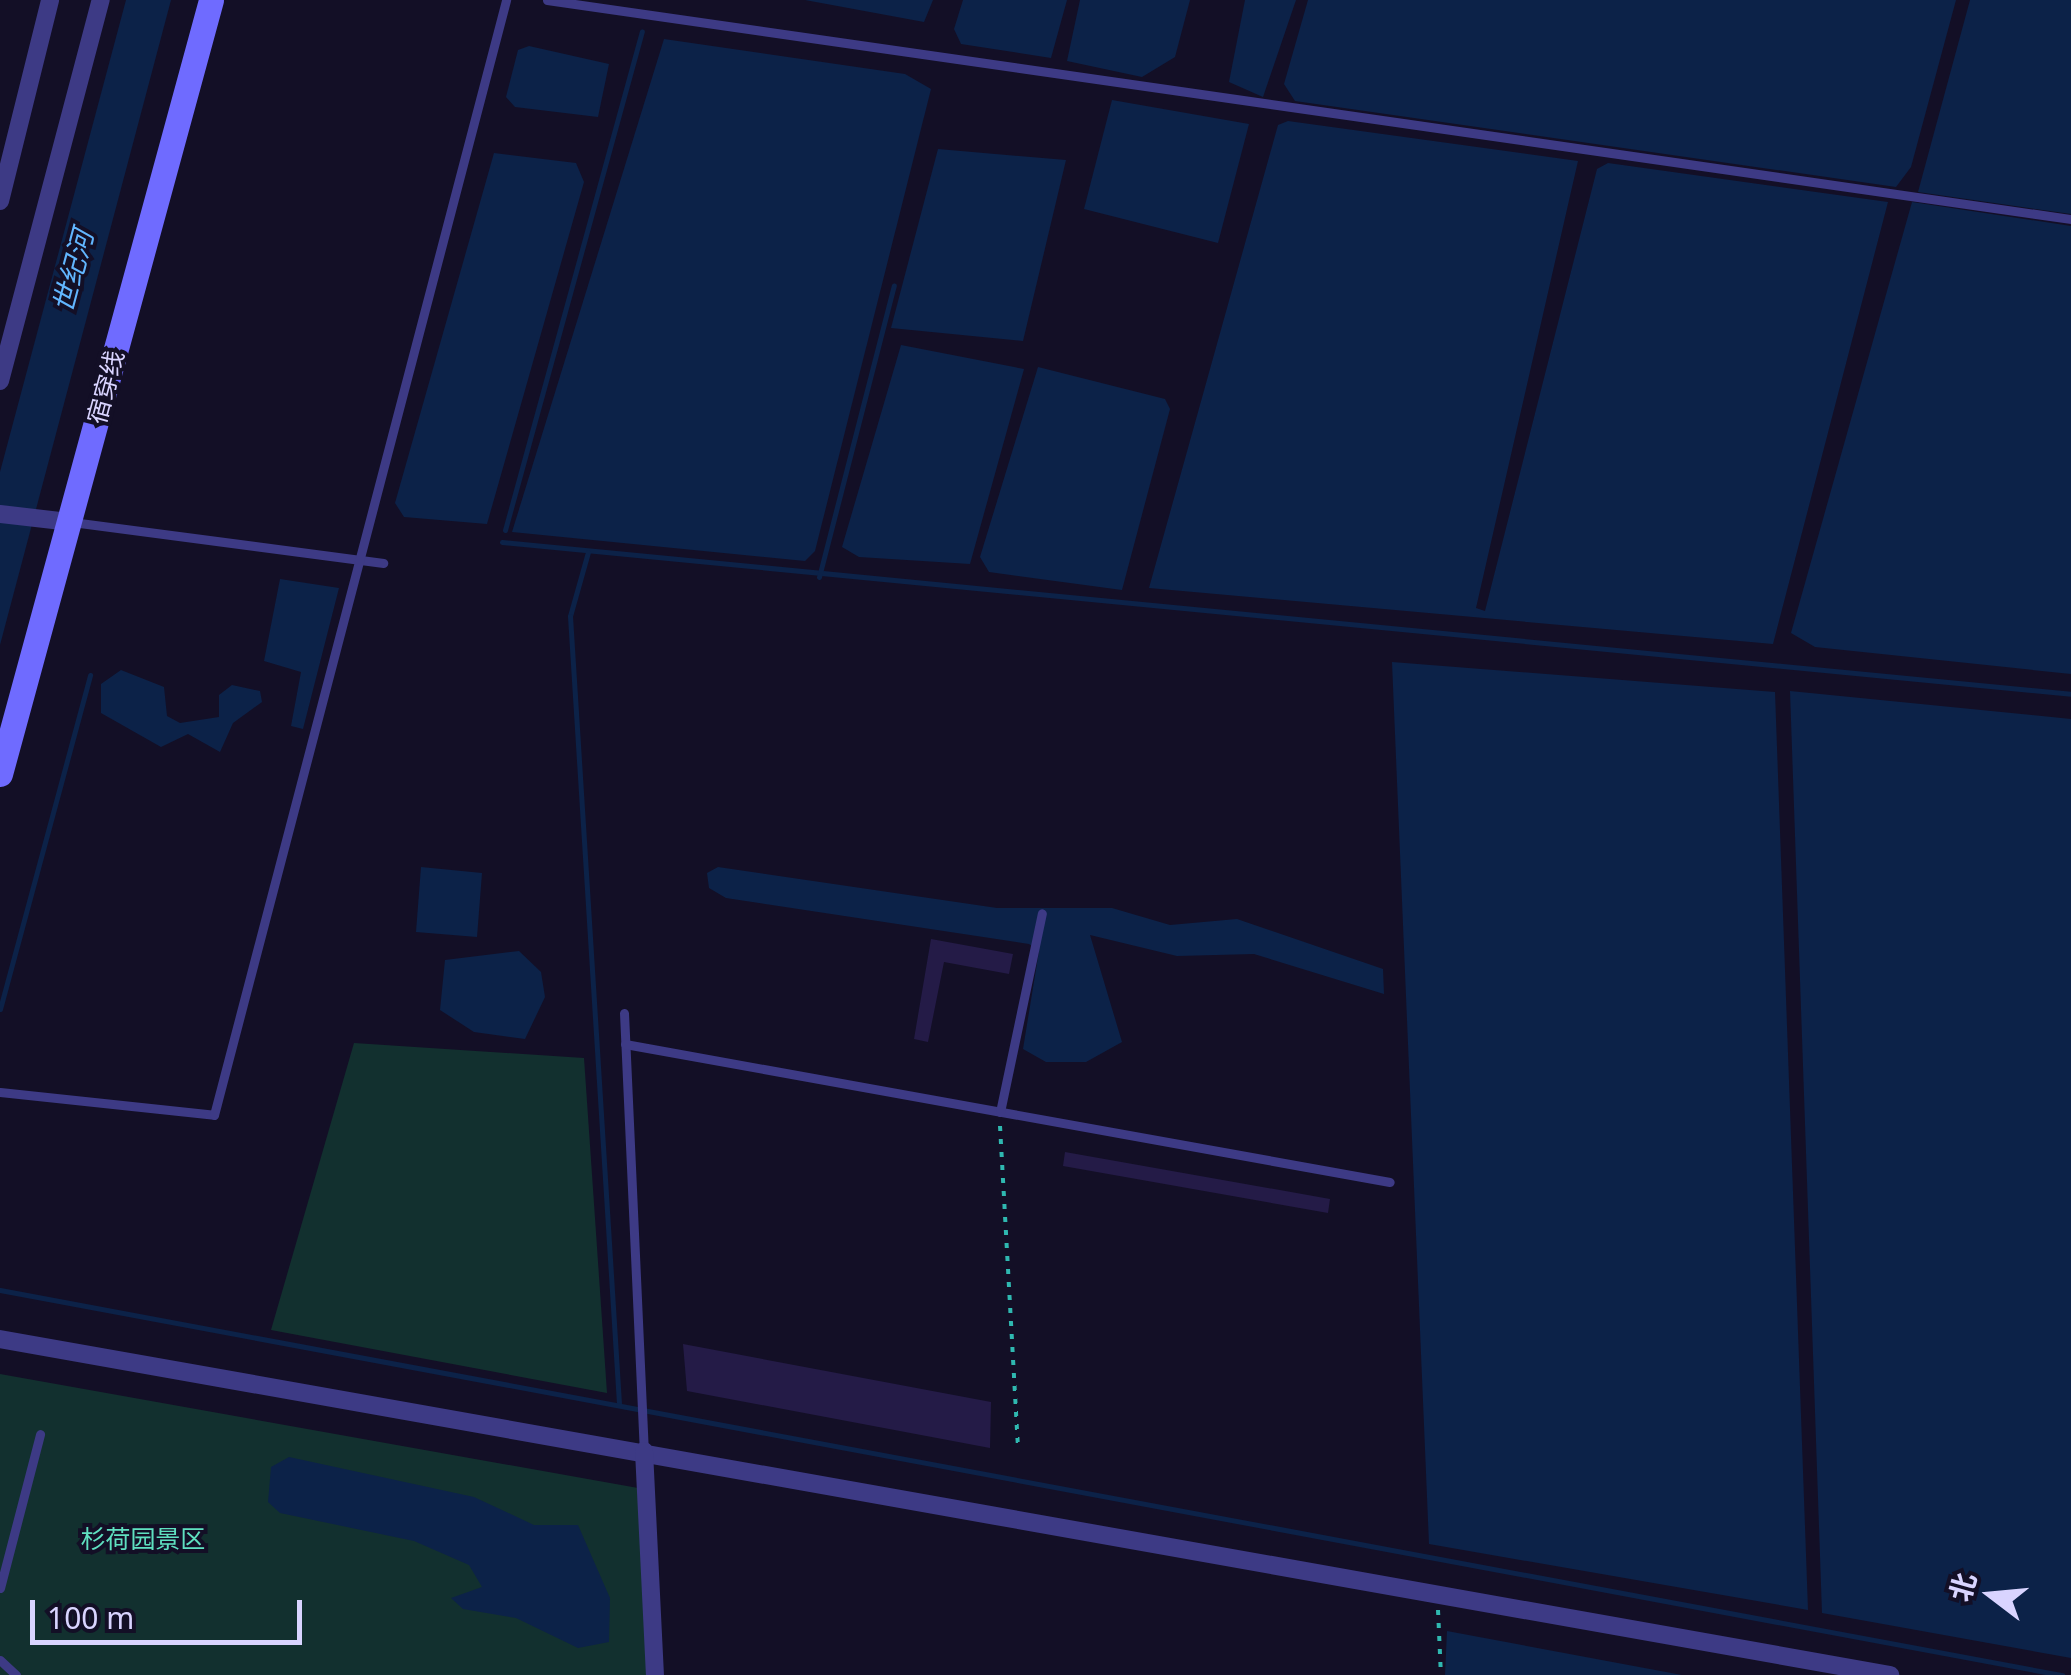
<!DOCTYPE html>
<meta charset="utf-8">
<style>
body{margin:0}
#map{position:relative;width:2071px;height:1675px;overflow:hidden;background:#130f26;font-family:"Noto Sans","Noto Sans SC",sans-serif}
div>[style]{position:absolute}
.green>*{inset:0;background:#12302f}
.water>*{inset:0;background:#0c2248}
.stream>*{height:5px;margin:-2.5px;padding:0 2.5px;transform-origin:2.5px;border-radius:2.5px;background:#0c2248}
.building>*{inset:0;background:#241b47}
.path>*{height:4px;margin-top:-2px;transform-origin:0;background:repeating-linear-gradient(90deg,#2fb8b0 0 5px,transparent 0 13px)}
.service>*{height:9px;margin:-4.5px;padding:0 4.5px;transform-origin:4.5px;border-radius:4.5px;background:#3d3a85}
.minor>*{height:18px;margin:-9px;padding:0 9px;transform-origin:9px;border-radius:9px;background:#3d3a85}
.secondary>*{height:25px;margin:-12.5px;padding:0 12.5px;transform-origin:12.5px;border-radius:12.5px;background:#6f6bff}
span{translate:-50% -50%;white-space:nowrap;text-align:center;line-height:1.15;-webkit-text-stroke:8px #130f26;paint-order:stroke}
.street-label{font-size:25px;color:#d9d4ff}
.park-label{font-size:25px;color:#5fe0c0}
.water-label{font-size:28px;color:#62b6ff;font-style:italic}
.north{position:absolute;left:1941px;top:1545px;width:100px;height:100px;-webkit-text-stroke:8px #130f26;paint-order:stroke;rotate:286deg;font-size:28px;font-weight:700;line-height:40px;text-align:center;color:#d9d4ff}
.north::after{content:'';display:block;margin:auto;width:35px;height:45px;background:#d9d4ff;clip-path:polygon(50% 0,100% 100%,50% 72%,0 100%)}
.scale{position:absolute;left:30px;top:1600px;width:272px;height:45px;box-sizing:border-box;border:5px solid #d9d4ff;border-top:0;padding-left:12px;font-size:30px;line-height:35px;white-space:nowrap;color:#d9d4ff;-webkit-text-stroke:8px #130f26;paint-order:stroke}
</style>
<div id="map">
<div class="green">
<i style="clip-path:polygon(354px 1043px,584px 1058px,607px 1393px,271px 1330px)"></i>
<i style="clip-path:polygon(0 1374px,638px 1488px,647px 1675px,0 1675px)"></i>
</div>
<div class="water">
<i style="clip-path:polygon(126px 0,171px 0,0 645px,0 472px)"></i>
<i style="clip-path:polygon(805px 0,933px 0,924px 22px)"></i>
<i style="clip-path:polygon(963px 0,1067px 0,1051px 58px,961px 44px,954px 29px)"></i>
<i style="clip-path:polygon(1080px 0,1190px 0,1175px 57px,1142px 77px,1067px 61px)"></i>
<i style="clip-path:polygon(1245px 0,1296px 0,1263px 97px,1229px 82px)"></i>
<i style="clip-path:polygon(1308px 0,1956px 0,1911px 167px,1896px 187px,1295px 101px,1284px 84px)"></i>
<i style="clip-path:polygon(1970px 0,2071px 0,2071px 214px,1918px 192px)"></i>
<i style="clip-path:polygon(664px 39px,905px 74px,931px 89px,815px 551px,805px 561px,512px 532px)"></i>
<i style="clip-path:polygon(529px 46px,609px 64px,598px 117px,515px 107px,506px 97px,518px 50px)"></i>
<i style="clip-path:polygon(1112px 100px,1249px 124px,1218px 243px,1084px 209px)"></i>
<i style="clip-path:polygon(1288px 121px,1578px 161px,1476px 608px,1485px 611px,1597px 169px,1608px 163px,1888px 202px,1773px 644px,1149px 588px,1278px 125px)"></i>
<i style="clip-path:polygon(938px 149px,1066px 160px,1023px 341px,891px 328px)"></i>
<i style="clip-path:polygon(494px 153px,576px 163px,584px 182px,487px 524px,404px 517px,395px 503px)"></i>
<i style="clip-path:polygon(1912px 202px,2071px 226px,2071px 674px,1815px 647px,1791px 633px)"></i>
<i style="clip-path:polygon(901px 345px,1024px 369px,970px 564px,859px 557px,842px 547px)"></i>
<i style="clip-path:polygon(1038px 367px,1165px 399px,1170px 409px,1122px 590px,989px 572px,980px 557px)"></i>
<i style="clip-path:polygon(280px 579px,339px 588px,303px 729px,291px 726px,301px 672px,264px 661px)"></i>
<i style="clip-path:polygon(1392px 662px,1775px 692px,1808px 1610px,1429px 1544px)"></i>
<i style="clip-path:polygon(121px 670px,164px 687px,167px 716px,180px 723px,219px 717px,219px 695px,232px 685px,260px 691px,262px 702px,233px 723px,220px 752px,188px 734px,161px 747px,101px 713px,101px 684px)"></i>
<i style="clip-path:polygon(1790px 691px,2071px 719px,2071px 1658px,1822px 1613px)"></i>
<i style="clip-path:polygon(421px 867px,482px 873px,477px 937px,416px 932px)"></i>
<i style="clip-path:polygon(718px 867px,997px 908px,1112px 908px,1170px 925px,1237px 919px,1383px 969px,1384px 994px,1254px 954px,1177px 956px,1090px 935px,1122px 1042px,1086px 1062px,1046px 1062px,1023px 1049px,1039px 951px,1029px 944px,726px 898px,709px 888px,707px 873px)"></i>
<i style="clip-path:polygon(519px 951px,541px 972px,545px 997px,525px 1039px,474px 1032px,440px 1010px,445px 960px)"></i>
<i style="clip-path:polygon(289px 1457px,474px 1497px,534px 1525px,578px 1525px,610px 1598px,609px 1642px,578px 1648px,516px 1618px,463px 1609px,451px 1598px,482px 1587px,469px 1565px,414px 1541px,280px 1513px,268px 1502px,271px 1467px)"></i>
<i style="clip-path:polygon(1447px 1631px,1682px 1675px,1445px 1675px)"></i>
</div>
<div class="stream">
<i style="left:505px;top:530px;width:517px;rotate:-74.65deg"></i>
<i style="left:502px;top:542px;width:1576px;rotate:5.53deg"></i>
<i style="left:588px;top:552px;width:66px;rotate:105.7deg"></i>
<i style="left:570px;top:616px;width:790px;rotate:86.44deg"></i>
<i style="left:819px;top:577px;width:301px;rotate:-75.6deg"></i>
<i style="left:0;top:1009px;width:346px;rotate:-74.9deg"></i>
<i style="left:0;top:1290px;width:2098px;rotate:10.58deg"></i>
</div>
<div class="building">
<i style="clip-path:polygon(931px 939px,1013px 954px,1009px 974px,944px 962px,928px 1042px,914px 1039px)"></i>
<i style="clip-path:polygon(1065px 1152px,1330px 1199px,1328px 1213px,1063px 1166px)"></i>
<i style="clip-path:polygon(683px 1344px,991px 1402px,990px 1448px,687px 1391px)"></i>
</div>
<div class="path">
<i style="left:1000px;top:1126px;width:323px;rotate:86.8deg"></i>
<i style="left:1438px;top:1610px;width:65px;rotate:87.4deg"></i>
</div>
<div class="service">
<i style="left:547px;top:0;width:1540px;rotate:8.18deg"></i>
<i style="left:72px;top:522px;width:314px;rotate:7.5deg"></i>
<i style="left:624px;top:1013px;width:438px;rotate:87.4deg"></i>
<i style="left:625px;top:1044px;width:777px;rotate:10.23deg"></i>
<i style="left:0;top:1092px;width:215px;rotate:6.1deg"></i>
<i style="left:214px;top:1115px;width:1153px;rotate:-75.32deg"></i>
<i style="left:1000px;top:1112px;width:203px;rotate:-78.1deg"></i>
<i style="left:0;top:1588px;width:159px;rotate:-75.4deg"></i>
<i style="left:0;top:1660px;width:22px;rotate:43deg"></i>
</div>
<div class="minor">
<i style="left:0;top:201px;width:207px;rotate:-76deg"></i>
<i style="left:0;top:381px;width:394px;rotate:-75.2deg"></i>
<i style="left:0;top:514px;width:69px;rotate:6.6deg"></i>
<i style="left:0;top:1339px;width:1920px;rotate:10.08deg"></i>
<i style="left:644px;top:1451px;width:224px;rotate:87.2deg"></i>
</div>
<div class="secondary">
<i style="left:0;top:774px;width:802px;rotate:-74.75deg"></i>
</div>
<div class="street-label">
<span style="left:105px;top:387px;rotate:-75deg">宿穿线</span>
</div>
<div class="park-label">
<span style="left:143px;top:1538px">杉荷园景区</span>
</div>
<div class="water-label">
<span style="left:72px;top:271px;rotate:-75deg">世纪河</span>
</div>
<div class="north">北</div>
<div class="scale">100 m</div>
</div>
